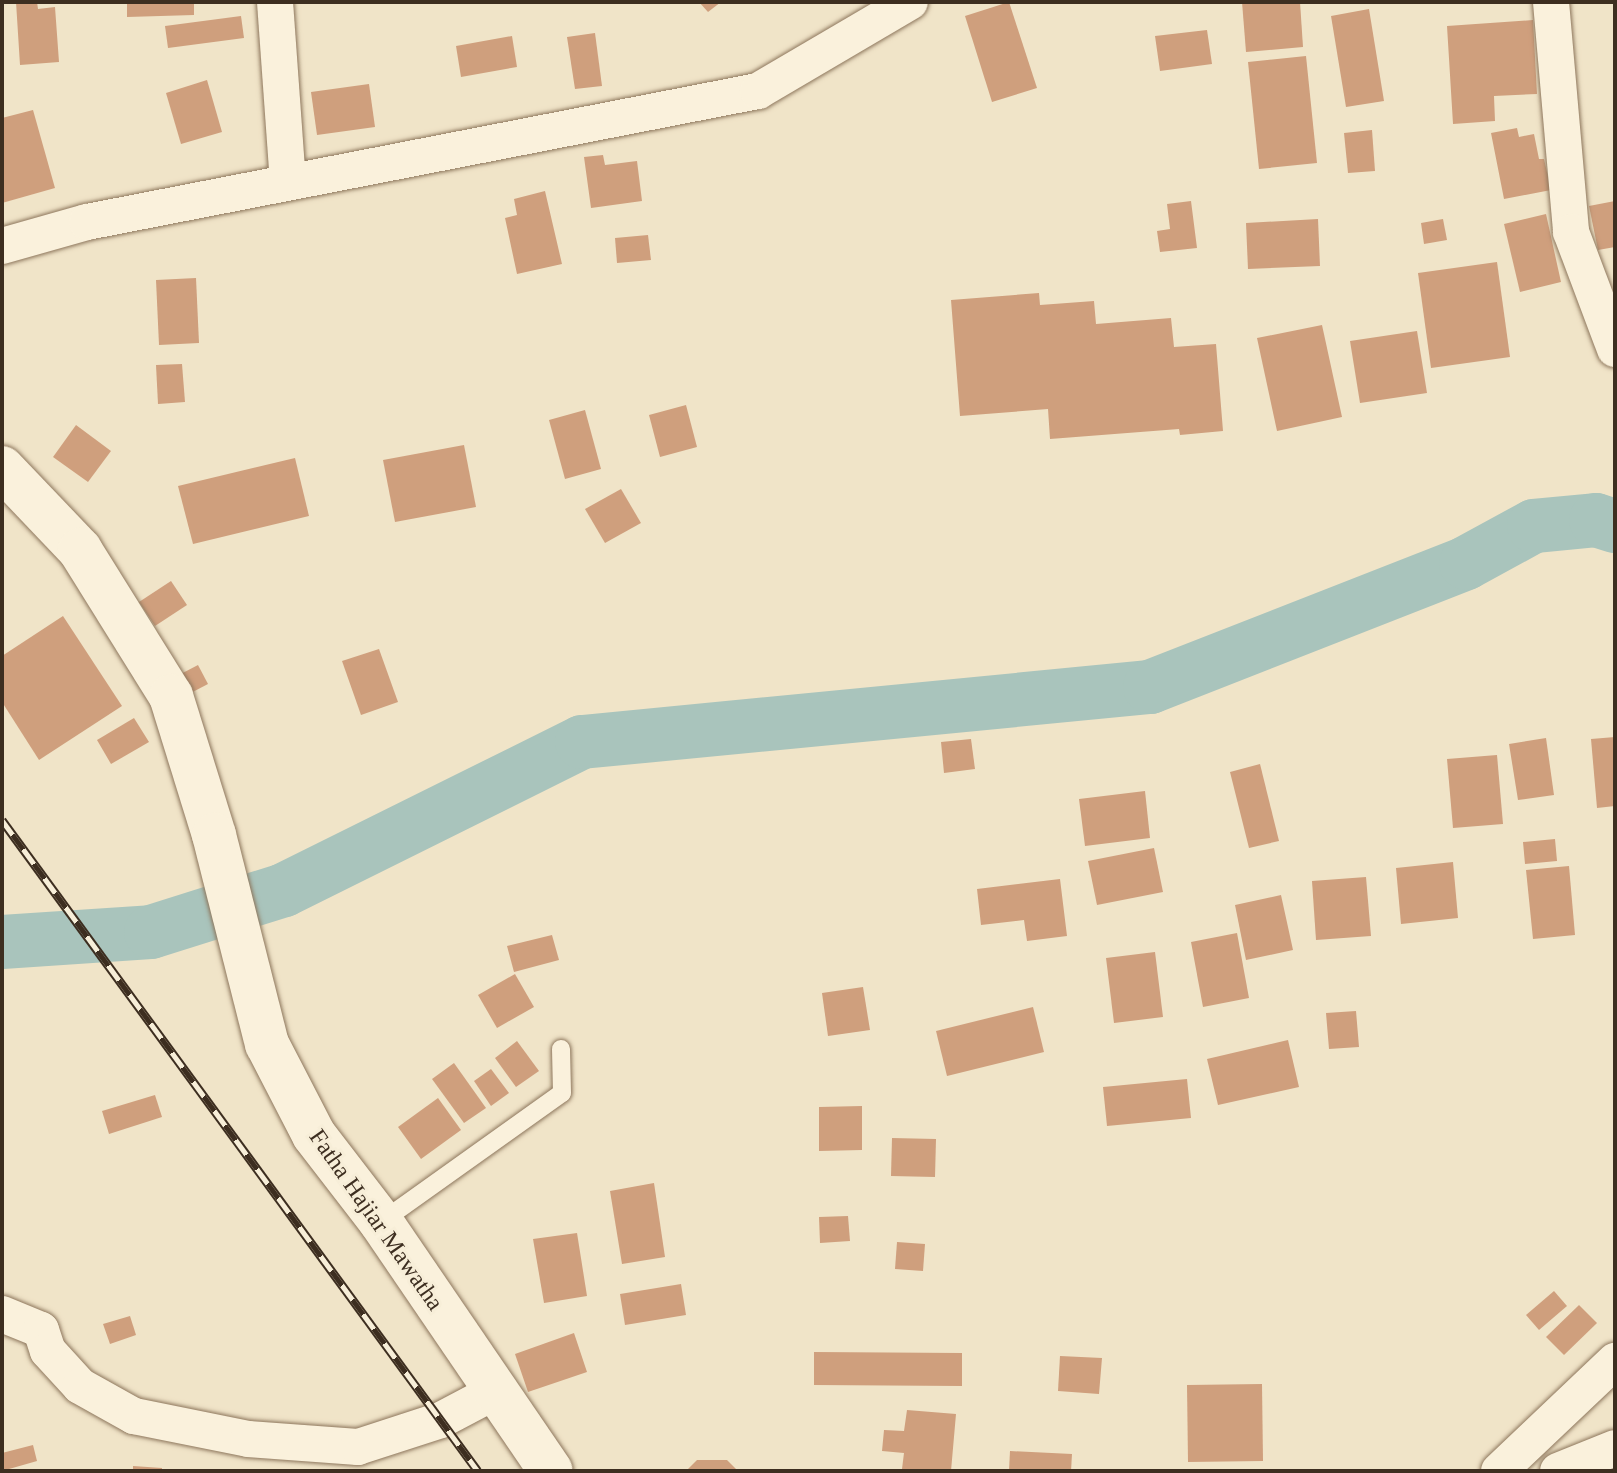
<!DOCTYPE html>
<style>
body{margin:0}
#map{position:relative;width:1617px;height:1473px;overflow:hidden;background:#f0e4c8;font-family:"Times New Roman",serif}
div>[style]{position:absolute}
.river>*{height:54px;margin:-27px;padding:0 27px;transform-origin:27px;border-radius:27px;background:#a9c4bc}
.building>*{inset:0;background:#cf9f7d}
.roads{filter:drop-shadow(0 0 2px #8d765c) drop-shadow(0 0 2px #8d765c)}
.lane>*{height:18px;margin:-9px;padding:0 9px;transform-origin:9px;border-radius:9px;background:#faf1dc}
.street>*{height:36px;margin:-18px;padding:0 18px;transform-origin:18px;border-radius:18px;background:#faf1dc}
.secondary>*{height:44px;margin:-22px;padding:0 22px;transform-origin:22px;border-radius:22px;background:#faf1dc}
.rail>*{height:9px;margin-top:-4.5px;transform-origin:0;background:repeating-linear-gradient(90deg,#f7eed8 0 18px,#3d2e20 0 36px);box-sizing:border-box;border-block:2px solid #3d2e20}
span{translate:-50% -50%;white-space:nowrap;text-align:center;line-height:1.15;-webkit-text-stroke:6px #f7eed8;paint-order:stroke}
.street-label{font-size:24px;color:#3d2e20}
.frame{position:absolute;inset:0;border:4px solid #3d2e20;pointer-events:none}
</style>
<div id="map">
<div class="river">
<i style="left:2px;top:942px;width:149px;rotate:-3.8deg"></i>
<i style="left:151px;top:932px;width:139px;rotate:-17.5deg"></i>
<i style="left:284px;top:890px;width:333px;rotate:-26.4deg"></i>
<i style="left:582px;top:742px;width:571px;rotate:-5.53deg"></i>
<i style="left:1150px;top:687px;width:339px;rotate:-21.4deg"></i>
<i style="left:1466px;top:563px;width:77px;rotate:-28.6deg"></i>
<i style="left:1534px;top:526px;width:62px;rotate:-5.5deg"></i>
<i style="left:1596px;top:520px;width:20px;rotate:18deg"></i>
</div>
<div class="building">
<i style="clip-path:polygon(16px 2px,37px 2px,38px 9px,55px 7px,59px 62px,20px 65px)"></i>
<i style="clip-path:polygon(127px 2px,194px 2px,194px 15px,127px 17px)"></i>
<i style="clip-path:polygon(699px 2px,721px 2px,708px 12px)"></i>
<i style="clip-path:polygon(1009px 2px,1037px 88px,992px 102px,965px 16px)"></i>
<i style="clip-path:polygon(1242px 2px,1300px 2px,1303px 47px,1246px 52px)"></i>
<i style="clip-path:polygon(1369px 9px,1384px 101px,1346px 107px,1331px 16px)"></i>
<i style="clip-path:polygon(241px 16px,244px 38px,168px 48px,165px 26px)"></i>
<i style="clip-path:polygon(1533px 20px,1537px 94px,1494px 96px,1495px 121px,1453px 124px,1447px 26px)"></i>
<i style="clip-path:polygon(1207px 30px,1212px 64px,1160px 71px,1155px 36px)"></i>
<i style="clip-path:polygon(595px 33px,602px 86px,575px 89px,567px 37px)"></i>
<i style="clip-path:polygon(512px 36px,517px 67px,461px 77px,456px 46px)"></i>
<i style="clip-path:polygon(1306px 56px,1317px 163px,1259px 169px,1248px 62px)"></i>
<i style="clip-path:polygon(207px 80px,222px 132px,181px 144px,166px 93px)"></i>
<i style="clip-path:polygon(369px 84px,375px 127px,317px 135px,311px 92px)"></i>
<i style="clip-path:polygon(33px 110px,55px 188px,2px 203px,2px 118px)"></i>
<i style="clip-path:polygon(1517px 128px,1519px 137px,1534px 134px,1539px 159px,1544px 159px,1551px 190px,1504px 199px,1491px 133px)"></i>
<i style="clip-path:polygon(1372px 130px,1375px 171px,1348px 173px,1344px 133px)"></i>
<i style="clip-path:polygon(603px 155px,605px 165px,637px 161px,642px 201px,591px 208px,584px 157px)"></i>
<i style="clip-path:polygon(545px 191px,562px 264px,517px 274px,505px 218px,517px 215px,514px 199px)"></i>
<i style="clip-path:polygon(1191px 201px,1197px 248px,1160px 252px,1157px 231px,1170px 229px,1167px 204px)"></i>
<i style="clip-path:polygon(1615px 201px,1615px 247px,1598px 250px,1589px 206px)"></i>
<i style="clip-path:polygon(1546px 214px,1561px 282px,1520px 292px,1504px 224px)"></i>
<i style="clip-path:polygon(1318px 219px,1320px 266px,1248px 269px,1246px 223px)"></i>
<i style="clip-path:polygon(1443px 219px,1447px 240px,1424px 244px,1421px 223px)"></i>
<i style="clip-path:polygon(648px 235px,651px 260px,617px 263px,615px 238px)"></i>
<i style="clip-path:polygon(1497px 262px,1510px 357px,1431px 368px,1418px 273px)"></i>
<i style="clip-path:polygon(196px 278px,199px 343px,159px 345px,156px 280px)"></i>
<i style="clip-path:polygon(1039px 293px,1040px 305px,1094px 301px,1096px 324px,1171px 318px,1174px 347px,1216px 344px,1223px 431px,1180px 435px,1179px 429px,1050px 439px,1048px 409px,960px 416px,951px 300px)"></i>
<i style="clip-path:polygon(1322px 325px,1342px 417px,1277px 431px,1257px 338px)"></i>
<i style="clip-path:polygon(1417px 331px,1427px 393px,1360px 403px,1350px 341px)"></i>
<i style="clip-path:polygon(182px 364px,185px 402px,158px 404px,156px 365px)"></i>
<i style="clip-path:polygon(686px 405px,697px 447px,660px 457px,649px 415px)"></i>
<i style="clip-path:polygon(585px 410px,601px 469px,565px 479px,549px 420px)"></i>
<i style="clip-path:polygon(76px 425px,111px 451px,88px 482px,53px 457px)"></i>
<i style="clip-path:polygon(464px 445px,476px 507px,395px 522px,383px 460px)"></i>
<i style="clip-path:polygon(295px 458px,309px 516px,193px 544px,178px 486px)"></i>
<i style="clip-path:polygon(621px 489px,641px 523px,605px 543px,585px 509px)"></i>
<i style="clip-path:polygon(171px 581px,187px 605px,155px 626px,139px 602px)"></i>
<i style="clip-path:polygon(63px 616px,122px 706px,39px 760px,2px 702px,2px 656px)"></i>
<i style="clip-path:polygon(379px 649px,398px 702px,361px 715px,342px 661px)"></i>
<i style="clip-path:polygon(198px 665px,208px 684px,185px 696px,175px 677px)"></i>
<i style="clip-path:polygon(134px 718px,149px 742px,111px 764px,97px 740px)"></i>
<i style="clip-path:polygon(1615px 737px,1615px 806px,1597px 808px,1591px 739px)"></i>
<i style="clip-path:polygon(1546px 738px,1554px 795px,1518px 800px,1509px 744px)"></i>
<i style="clip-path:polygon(971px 739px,975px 769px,944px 773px,941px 742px)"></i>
<i style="clip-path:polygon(1497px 755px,1503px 824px,1453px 828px,1447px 759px)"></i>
<i style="clip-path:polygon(1260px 764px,1279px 841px,1249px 848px,1230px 772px)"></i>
<i style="clip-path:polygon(1145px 791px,1150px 838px,1085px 846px,1079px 799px)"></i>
<i style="clip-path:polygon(1555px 839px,1557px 861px,1525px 864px,1523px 842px)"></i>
<i style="clip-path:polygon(1154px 848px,1163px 892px,1097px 905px,1088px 861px)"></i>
<i style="clip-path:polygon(1453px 862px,1458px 918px,1401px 924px,1396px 868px)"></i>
<i style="clip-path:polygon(1569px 866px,1575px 935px,1533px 939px,1526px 870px)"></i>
<i style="clip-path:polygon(1366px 877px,1371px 936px,1316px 940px,1312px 881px)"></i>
<i style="clip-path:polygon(1060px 879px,1067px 936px,1027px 941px,1024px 920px,981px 925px,977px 889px)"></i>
<i style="clip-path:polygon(1281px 895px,1293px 950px,1246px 960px,1235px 905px)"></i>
<i style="clip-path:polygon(1237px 933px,1249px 998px,1203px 1007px,1191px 942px)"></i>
<i style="clip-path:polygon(552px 935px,559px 960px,514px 972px,507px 946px)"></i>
<i style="clip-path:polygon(1155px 952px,1163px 1017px,1114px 1023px,1106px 958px)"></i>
<i style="clip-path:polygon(515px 974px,534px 1007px,497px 1028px,478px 995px)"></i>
<i style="clip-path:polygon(863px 987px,870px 1030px,828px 1036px,822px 993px)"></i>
<i style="clip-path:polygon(1033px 1007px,1044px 1052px,947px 1076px,936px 1031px)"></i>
<i style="clip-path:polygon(1356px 1011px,1359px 1047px,1329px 1049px,1326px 1013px)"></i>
<i style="clip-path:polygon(1288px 1040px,1299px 1087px,1218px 1105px,1207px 1059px)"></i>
<i style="clip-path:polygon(517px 1041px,539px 1071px,516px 1087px,495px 1058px)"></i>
<i style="clip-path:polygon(454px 1063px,486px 1108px,464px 1123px,432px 1079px)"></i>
<i style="clip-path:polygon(491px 1069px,509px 1093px,491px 1106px,474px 1081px)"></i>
<i style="clip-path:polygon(1187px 1079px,1191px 1118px,1107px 1126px,1103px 1087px)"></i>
<i style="clip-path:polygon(155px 1095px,162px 1117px,109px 1134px,102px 1111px)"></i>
<i style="clip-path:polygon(438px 1098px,461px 1130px,421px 1159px,398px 1127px)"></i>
<i style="clip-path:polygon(862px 1106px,862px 1150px,819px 1151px,819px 1107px)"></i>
<i style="clip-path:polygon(892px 1138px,936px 1139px,935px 1177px,891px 1176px)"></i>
<i style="clip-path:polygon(654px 1183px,665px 1257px,622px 1264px,610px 1191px)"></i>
<i style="clip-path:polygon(848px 1216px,850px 1241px,820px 1243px,819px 1217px)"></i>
<i style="clip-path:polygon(577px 1233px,587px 1296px,544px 1303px,533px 1239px)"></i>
<i style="clip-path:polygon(897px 1242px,925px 1244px,923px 1271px,895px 1269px)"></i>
<i style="clip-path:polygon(681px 1284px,686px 1315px,625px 1325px,620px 1294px)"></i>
<i style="clip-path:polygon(1554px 1291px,1567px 1306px,1539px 1330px,1526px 1315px)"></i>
<i style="clip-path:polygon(1579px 1305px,1597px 1323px,1564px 1355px,1546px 1337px)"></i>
<i style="clip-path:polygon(130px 1316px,136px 1335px,110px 1344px,103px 1324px)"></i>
<i style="clip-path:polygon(574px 1333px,587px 1372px,528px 1392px,515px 1354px)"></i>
<i style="clip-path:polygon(814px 1352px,962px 1353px,962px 1386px,814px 1385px)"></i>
<i style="clip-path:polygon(1060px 1356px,1102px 1358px,1099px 1394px,1058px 1391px)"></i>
<i style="clip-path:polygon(1262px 1384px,1263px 1461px,1188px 1462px,1187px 1385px)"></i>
<i style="clip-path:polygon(907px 1410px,956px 1414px,951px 1471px,902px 1469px,904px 1453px,882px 1451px,884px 1430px,904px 1431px)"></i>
<i style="clip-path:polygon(33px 1445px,37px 1461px,2px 1471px,2px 1453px)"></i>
<i style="clip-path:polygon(1010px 1451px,1072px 1454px,1071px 1471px,1009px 1471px)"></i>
<i style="clip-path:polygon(697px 1460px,727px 1460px,738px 1471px,686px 1471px)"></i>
<i style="clip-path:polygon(133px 1466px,162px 1468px,162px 1471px,133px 1471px)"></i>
</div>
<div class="roads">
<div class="lane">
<i style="left:381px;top:1222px;width:222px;rotate:-35.5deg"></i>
<i style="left:562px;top:1093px;width:44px;rotate:-91.3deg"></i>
</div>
<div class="street">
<i style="left:275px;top:2px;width:180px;rotate:85.9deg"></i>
<i style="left:1551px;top:2px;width:231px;rotate:85deg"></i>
<i style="left:1571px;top:232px;width:125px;rotate:69.4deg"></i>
<i style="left:2px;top:246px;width:88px;rotate:-15.8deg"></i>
<i style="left:87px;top:222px;width:684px;rotate:-11.05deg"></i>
<i style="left:758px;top:91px;width:176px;rotate:-30.4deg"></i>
<i style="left:2px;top:1314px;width:42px;rotate:22.3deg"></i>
<i style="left:41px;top:1330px;width:22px;rotate:72deg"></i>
<i style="left:48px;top:1351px;width:47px;rotate:47.6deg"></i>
<i style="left:80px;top:1386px;width:62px;rotate:29.1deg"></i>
<i style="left:134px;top:1416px;width:116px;rotate:11.4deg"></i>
<i style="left:248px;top:1439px;width:110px;rotate:4.2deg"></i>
<i style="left:358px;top:1447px;width:87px;rotate:-18deg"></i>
<i style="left:441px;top:1420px;width:60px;rotate:-27.8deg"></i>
<i style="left:1499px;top:1471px;width:160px;rotate:-43.5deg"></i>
<i style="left:1558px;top:1471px;width:61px;rotate:-22deg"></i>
</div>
<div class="secondary">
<i style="left:2px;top:468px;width:113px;rotate:46.4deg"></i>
<i style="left:80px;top:550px;width:172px;rotate:58.1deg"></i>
<i style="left:171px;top:696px;width:145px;rotate:72.8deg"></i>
<i style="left:214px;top:835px;width:216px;rotate:75.8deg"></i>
<i style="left:267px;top:1044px;width:102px;rotate:62.7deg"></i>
<i style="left:314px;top:1135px;width:110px;rotate:52.4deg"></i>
<i style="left:381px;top:1222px;width:301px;rotate:55.7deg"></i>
</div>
</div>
<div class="rail">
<i style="left:2px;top:820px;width:806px;rotate:53.83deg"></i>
</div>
<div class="street-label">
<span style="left:376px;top:1220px;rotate:55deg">Fatha Hajiar Mawatha</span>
</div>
<div class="frame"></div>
</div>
